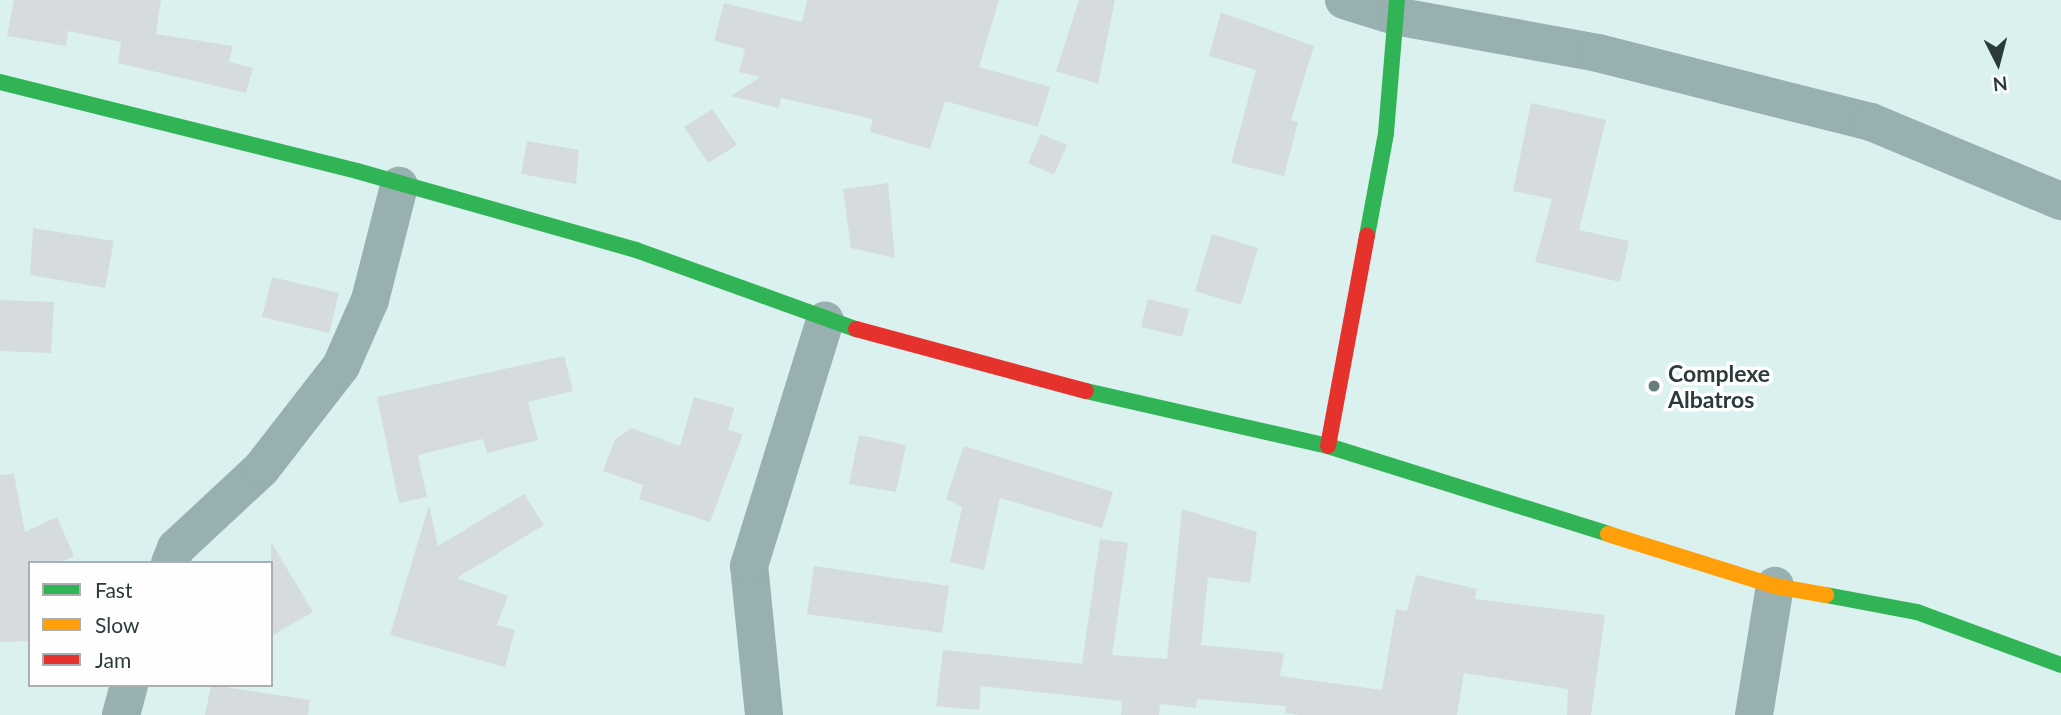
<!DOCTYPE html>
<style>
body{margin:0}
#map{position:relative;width:2061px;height:715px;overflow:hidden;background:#dbf1f0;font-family:Lato,sans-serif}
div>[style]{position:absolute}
.building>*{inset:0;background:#d5dbdf}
.street>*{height:38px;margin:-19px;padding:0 19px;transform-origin:19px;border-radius:19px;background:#98b0af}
.fast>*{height:16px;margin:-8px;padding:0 8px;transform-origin:8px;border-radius:8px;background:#30b455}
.slow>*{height:16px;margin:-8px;padding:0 8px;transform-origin:8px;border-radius:8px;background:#ff9f0a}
.jam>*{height:16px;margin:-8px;padding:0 8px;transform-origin:8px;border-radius:8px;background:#e5322d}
.dots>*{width:19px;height:19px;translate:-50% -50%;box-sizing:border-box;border:4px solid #fefefe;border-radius:50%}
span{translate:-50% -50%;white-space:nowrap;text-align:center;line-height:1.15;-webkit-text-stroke:7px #fefefe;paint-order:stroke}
.poi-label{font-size:23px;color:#2b3b3a;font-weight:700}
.left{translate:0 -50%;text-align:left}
.legend{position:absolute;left:28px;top:561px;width:245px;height:126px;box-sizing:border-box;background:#fefefe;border:2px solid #aab0b0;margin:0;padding:9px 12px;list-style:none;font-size:21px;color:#2b3b3a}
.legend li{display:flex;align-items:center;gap:14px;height:35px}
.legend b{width:35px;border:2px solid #aab0b0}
.north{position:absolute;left:1963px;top:28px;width:70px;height:70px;-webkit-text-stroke:5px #fefefe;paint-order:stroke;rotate:174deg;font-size:19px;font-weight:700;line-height:28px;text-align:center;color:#2b3b3a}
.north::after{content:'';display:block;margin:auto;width:24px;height:32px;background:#2b3b3a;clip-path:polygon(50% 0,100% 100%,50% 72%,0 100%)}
</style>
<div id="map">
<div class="building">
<i style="clip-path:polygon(14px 0,161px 0,156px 34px,233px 46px,229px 62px,253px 68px,246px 93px,118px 63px,121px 42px,68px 31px,66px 46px,7px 36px)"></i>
<i style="clip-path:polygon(807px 0,999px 0,979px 67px,1050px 87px,1038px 127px,945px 101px,930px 149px,870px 132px,873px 119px,781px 98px,779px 108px,731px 96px,760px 77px,739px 72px,745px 49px,714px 41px,724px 3px,802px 22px)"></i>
<i style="clip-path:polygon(1079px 0,1115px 0,1098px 84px,1056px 71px)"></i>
<i style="clip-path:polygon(1221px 12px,1314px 46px,1291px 120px,1298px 122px,1284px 176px,1231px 163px,1256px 70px,1209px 56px)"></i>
<i style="clip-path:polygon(1531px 103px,1606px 120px,1579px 230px,1629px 241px,1620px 282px,1535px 262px,1552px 199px,1513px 191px)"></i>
<i style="clip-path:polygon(712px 109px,737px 145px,708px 163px,684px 127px)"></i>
<i style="clip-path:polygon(1041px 134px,1067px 145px,1054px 175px,1028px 163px)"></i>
<i style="clip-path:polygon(527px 141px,579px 150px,576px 184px,521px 174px)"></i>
<i style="clip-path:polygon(888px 183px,895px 258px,851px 248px,843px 189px)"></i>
<i style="clip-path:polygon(33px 228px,114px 241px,105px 288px,30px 275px)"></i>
<i style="clip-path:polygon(1212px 234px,1258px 248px,1241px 305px,1195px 291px)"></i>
<i style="clip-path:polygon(272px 277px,339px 293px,329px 333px,262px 317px)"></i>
<i style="clip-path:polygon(1148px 299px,1189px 309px,1182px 337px,1141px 327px)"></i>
<i style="clip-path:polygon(0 300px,54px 302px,51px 353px,0 351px)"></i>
<i style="clip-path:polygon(564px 356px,573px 391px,528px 402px,538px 440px,487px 453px,483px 439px,418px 455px,427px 497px,399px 503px,377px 397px)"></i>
<i style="clip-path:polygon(694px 397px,734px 408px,728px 430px,743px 434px,710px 522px,639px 499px,643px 485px,603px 471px,615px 439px,632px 428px,680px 446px)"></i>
<i style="clip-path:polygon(859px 435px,906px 445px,896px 492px,849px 484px)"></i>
<i style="clip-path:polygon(964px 446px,1113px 492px,1102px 528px,1000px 498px,984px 570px,950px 562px,962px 507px,946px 499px)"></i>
<i style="clip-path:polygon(14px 474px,25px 532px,57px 517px,74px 556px,59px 563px,30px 563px,30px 641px,0 642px,0 475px)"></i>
<i style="clip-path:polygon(524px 494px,544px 525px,457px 578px,508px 596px,497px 625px,515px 630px,505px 667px,390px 635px,429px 505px,438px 546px)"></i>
<i style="clip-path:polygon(1182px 509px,1257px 532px,1250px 583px,1208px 577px,1201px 645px,1284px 653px,1280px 676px,1382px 690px,1396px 609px,1407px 611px,1416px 575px,1477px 589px,1475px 599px,1605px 615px,1591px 715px,1567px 715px,1568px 689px,1464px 673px,1457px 715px,1299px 715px,1285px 713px,1286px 706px,1197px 699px,1196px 708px,1160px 704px,1159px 715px,1121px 715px,1122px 701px,981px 686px,979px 710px,936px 706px,943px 650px,1082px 664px,1100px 539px,1128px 543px,1112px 655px,1167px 659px)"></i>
<i style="clip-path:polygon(271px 542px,313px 612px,271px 636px)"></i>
<i style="clip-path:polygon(814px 566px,949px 586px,942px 633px,807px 614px)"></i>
<i style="clip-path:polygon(211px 685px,310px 700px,308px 715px,205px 715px)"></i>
</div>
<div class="street">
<i style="left:1344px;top:0;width:53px;rotate:17.4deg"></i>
<i style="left:1395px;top:16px;width:206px;rotate:10.3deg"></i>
<i style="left:1598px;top:53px;width:282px;rotate:14.2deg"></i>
<i style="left:1871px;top:122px;width:206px;rotate:22.6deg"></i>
<i style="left:170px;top:563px;width:16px;rotate:-68deg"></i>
<i style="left:176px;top:548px;width:116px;rotate:-42.9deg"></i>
<i style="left:261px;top:469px;width:130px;rotate:-52.2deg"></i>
<i style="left:341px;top:366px;width:72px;rotate:-66.3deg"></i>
<i style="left:370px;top:300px;width:118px;rotate:-75.7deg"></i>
<i style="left:121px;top:715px;width:31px;rotate:-75deg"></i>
<i style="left:764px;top:715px;width:150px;rotate:-95.7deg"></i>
<i style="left:749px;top:566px;width:257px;rotate:-72.8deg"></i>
<i style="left:1754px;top:715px;width:131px;rotate:-80.8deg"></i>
</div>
<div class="fast">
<i style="left:0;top:82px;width:368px;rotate:14deg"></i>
<i style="left:357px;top:171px;width:290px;rotate:15.8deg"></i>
<i style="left:636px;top:250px;width:234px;rotate:19.8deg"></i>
<i style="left:1367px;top:236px;width:105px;rotate:-79.5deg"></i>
<i style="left:1386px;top:133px;width:133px;rotate:-85.3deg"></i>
<i style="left:1086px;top:391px;width:248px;rotate:12.8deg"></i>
<i style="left:1328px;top:446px;width:294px;rotate:17.4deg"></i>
<i style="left:1826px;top:595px;width:93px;rotate:10.6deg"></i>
<i style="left:1917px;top:612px;width:153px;rotate:20.2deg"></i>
</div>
<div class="slow">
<i style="left:1608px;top:534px;width:175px;rotate:17.3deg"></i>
<i style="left:1775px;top:586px;width:52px;rotate:10deg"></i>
</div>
<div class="jam">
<i style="left:856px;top:329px;width:238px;rotate:15.1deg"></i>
<i style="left:1328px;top:446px;width:214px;rotate:-79.5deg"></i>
</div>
<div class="dots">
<i style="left:1654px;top:386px;background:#697b7a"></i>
</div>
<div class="poi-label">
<span class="left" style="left:1668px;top:386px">Complexe<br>Albatros</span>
</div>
<ul class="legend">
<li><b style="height:9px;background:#30b455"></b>Fast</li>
<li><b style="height:9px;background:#ff9f0a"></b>Slow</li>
<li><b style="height:9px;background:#e5322d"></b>Jam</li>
</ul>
<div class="north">N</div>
</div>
